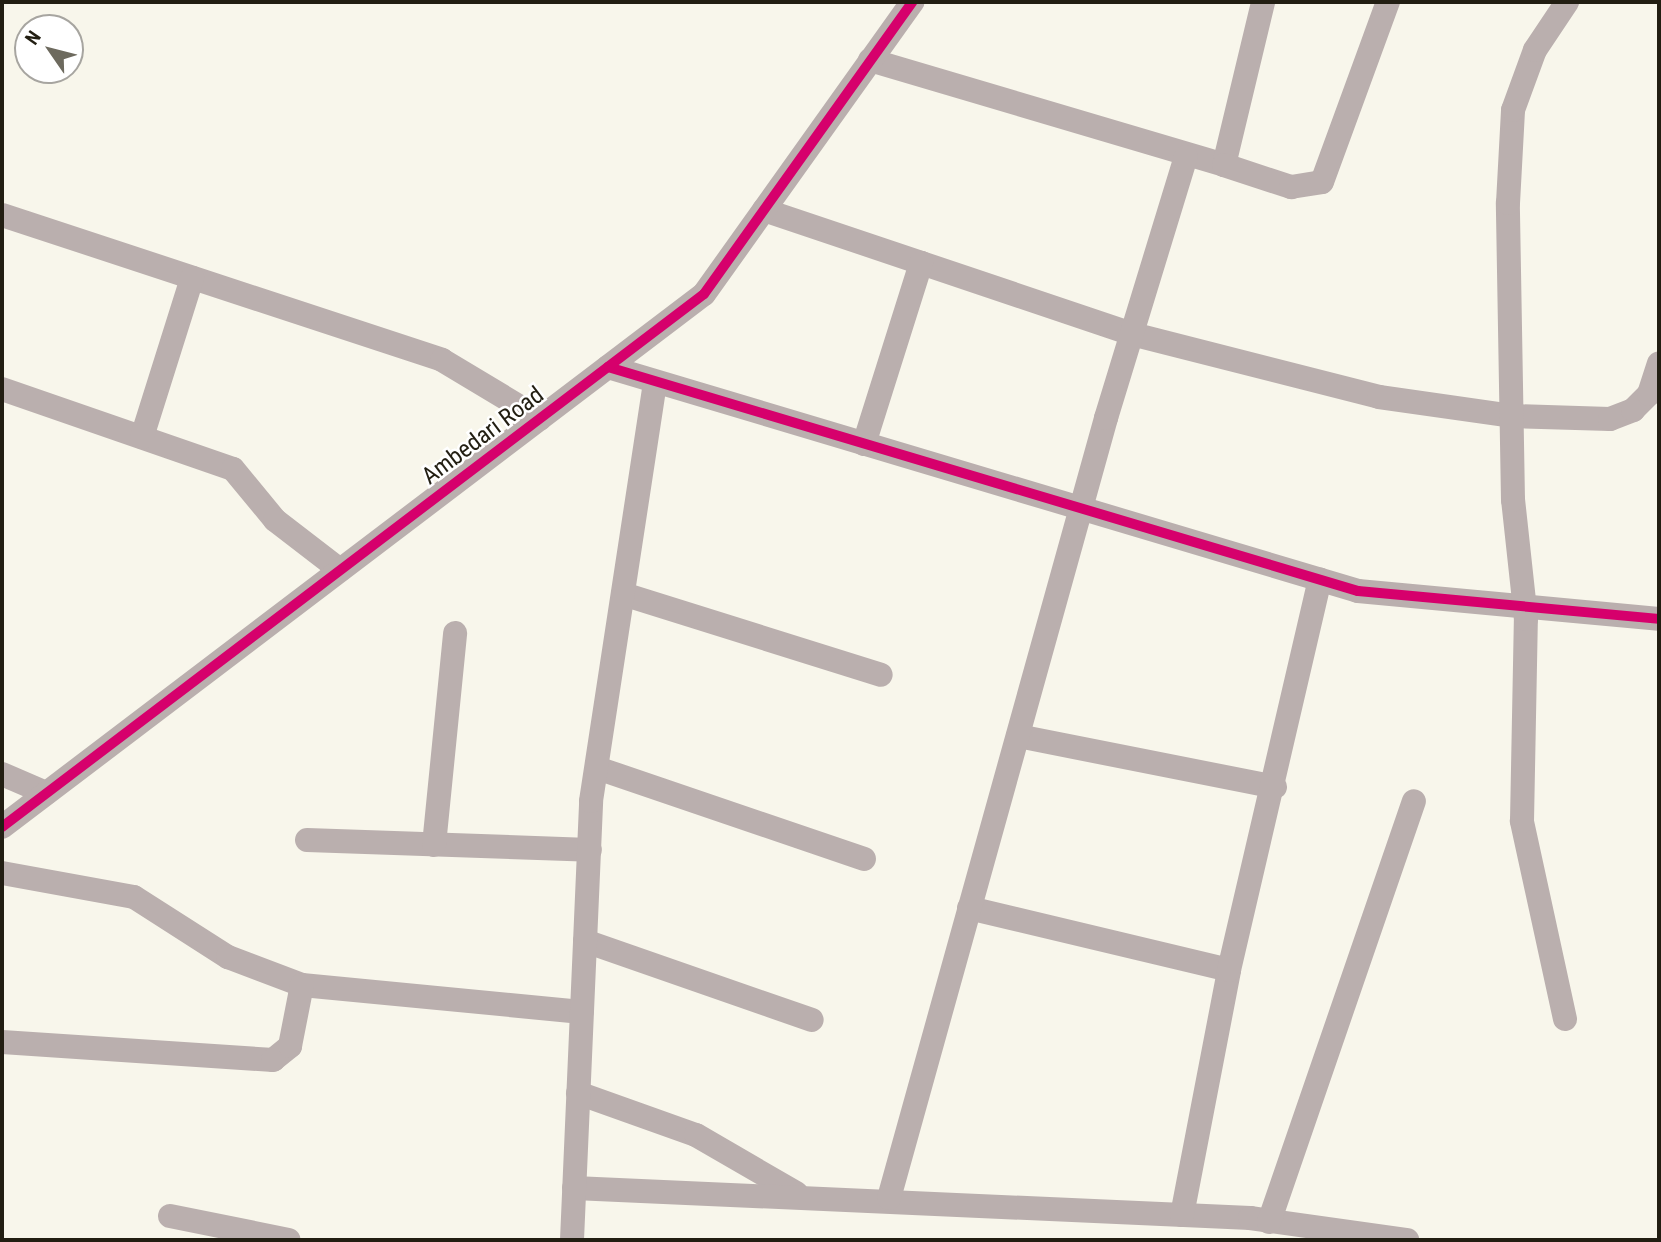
<!DOCTYPE html>
<style>
body{margin:0}
#map{position:relative;width:1661px;height:1242px;overflow:hidden;background:#f8f6eb;font-family:"Roboto Condensed",sans-serif}
div>[style]{position:absolute}
.street>*{height:24px;margin:-12px;padding:0 12px;transform-origin:12px;border-radius:12px;background:#baafae}
.cycleway>*{height:10px;margin:-5px;padding:0 5px;transform-origin:5px;border-radius:5px;background:#d6006c}
span{translate:-50% -50%;white-space:nowrap;text-align:center;line-height:1.15;-webkit-text-stroke:5px #fff;paint-order:stroke}
.street-label{font-size:24px;color:#221e12}
.frame{position:absolute;inset:0;border:4px solid #221e12;pointer-events:none}
.north{position:absolute;left:14px;top:14px;width:70px;height:70px;box-sizing:border-box;background:#fff;border:2px solid #a7a5a0;border-radius:50%;rotate:305deg;font-size:19px;font-weight:700;line-height:28px;text-align:center;color:#221e12}
.north::after{content:'';display:block;margin:auto;width:24px;height:32px;background:#6d6a5e;clip-path:polygon(50% 0,100% 100%,50% 72%,0 100%)}
</style>
<div id="map">
<div class="street">
<i style="left:870px;top:60px;width:369px;rotate:16.5deg"></i>
<i style="left:1224px;top:165px;width:168px;rotate:-76.5deg"></i>
<i style="left:1224px;top:165px;width:71px;rotate:18.2deg"></i>
<i style="left:1291px;top:187px;width:31px;rotate:-9deg"></i>
<i style="left:1322px;top:182px;width:192px;rotate:-69.9deg"></i>
<i style="left:764px;top:210px;width:388px;rotate:18.6deg"></i>
<i style="left:1132px;top:334px;width:255px;rotate:14.3deg"></i>
<i style="left:1379px;top:397px;width:134px;rotate:8.1deg"></i>
<i style="left:1512px;top:416px;width:98px;rotate:1.8deg"></i>
<i style="left:1610px;top:419px;width:25px;rotate:-21deg"></i>
<i style="left:1633px;top:410px;width:23px;rotate:-45deg"></i>
<i style="left:1649px;top:394px;width:32px;rotate:-72deg"></i>
<i style="left:2px;top:215px;width:463px;rotate:18.2deg"></i>
<i style="left:442px;top:360px;width:114px;rotate:31deg"></i>
<i style="left:608px;top:367px;width:783px;rotate:16.63deg"></i>
<i style="left:1358px;top:591px;width:302px;rotate:5.3deg"></i>
<i style="left:2px;top:389px;width:244px;rotate:19.1deg"></i>
<i style="left:233px;top:469px;width:66px;rotate:50.5deg"></i>
<i style="left:275px;top:520px;width:82px;rotate:37.6deg"></i>
<i style="left:142px;top:437px;width:167px;rotate:-72.5deg"></i>
<i style="left:864px;top:444px;width:190px;rotate:-72.5deg"></i>
<i style="left:623px;top:594px;width:270px;rotate:17.4deg"></i>
<i style="left:1018px;top:736px;width:262px;rotate:11.2deg"></i>
<i style="left:597px;top:768px;width:282px;rotate:18.8deg"></i>
<i style="left:2px;top:774px;width:48px;rotate:23.4deg"></i>
<i style="left:2px;top:827px;width:881px;rotate:-37.21deg"></i>
<i style="left:704px;top:294px;width:359px;rotate:-54.5deg"></i>
<i style="left:307px;top:840px;width:283px;rotate:2deg"></i>
<i style="left:434px;top:845px;width:213px;rotate:-84.3deg"></i>
<i style="left:2px;top:873px;width:134px;rotate:10.3deg"></i>
<i style="left:134px;top:897px;width:112px;rotate:32.6deg"></i>
<i style="left:228px;top:957px;width:79px;rotate:20.7deg"></i>
<i style="left:302px;top:985px;width:281px;rotate:5.5deg"></i>
<i style="left:969px;top:908px;width:267px;rotate:13.4deg"></i>
<i style="left:585px;top:941px;width:240px;rotate:19.2deg"></i>
<i style="left:1565px;top:1019px;width:203px;rotate:-102.3deg"></i>
<i style="left:1522px;top:821px;width:202px;rotate:-88.9deg"></i>
<i style="left:1526px;top:619px;width:120px;rotate:-96.2deg"></i>
<i style="left:1513px;top:500px;width:297px;rotate:-91deg"></i>
<i style="left:1508px;top:203px;width:93px;rotate:-86.9deg"></i>
<i style="left:1513px;top:110px;width:64px;rotate:-69.9deg"></i>
<i style="left:1535px;top:50px;width:58px;rotate:-56.3deg"></i>
<i style="left:2px;top:1042px;width:272px;rotate:3.8deg"></i>
<i style="left:273px;top:1060px;width:22px;rotate:-39deg"></i>
<i style="left:290px;top:1046px;width:62px;rotate:-78.9deg"></i>
<i style="left:578px;top:1093px;width:125px;rotate:19.6deg"></i>
<i style="left:696px;top:1135px;width:116px;rotate:30.1deg"></i>
<i style="left:574px;top:1188px;width:677px;rotate:2.54deg"></i>
<i style="left:1250px;top:1218px;width:159px;rotate:8deg"></i>
<i style="left:889px;top:1198px;width:810px;rotate:-74.45deg"></i>
<i style="left:1106px;top:418px;width:273px;rotate:-73deg"></i>
<i style="left:1182px;top:1215px;width:249px;rotate:-79.1deg"></i>
<i style="left:1229px;top:970px;width:401px;rotate:-76.9deg"></i>
<i style="left:170px;top:1216px;width:121px;rotate:11.4deg"></i>
<i style="left:1269px;top:1222px;width:445px;rotate:-71deg"></i>
<i style="left:572px;top:1240px;width:439px;rotate:-87.5deg"></i>
<i style="left:591px;top:801px;width:424px;rotate:-81.3deg"></i>
</div>
<div class="cycleway">
<i style="left:608px;top:367px;width:783px;rotate:16.63deg"></i>
<i style="left:1358px;top:591px;width:302px;rotate:5.3deg"></i>
<i style="left:2px;top:827px;width:881px;rotate:-37.21deg"></i>
<i style="left:704px;top:294px;width:359px;rotate:-54.5deg"></i>
</div>
<div class="street-label">
<span style="left:483px;top:436px;rotate:-37deg">Ambedari Road</span>
</div>
<div class="frame"></div>
<div class="north">N</div>
</div>
